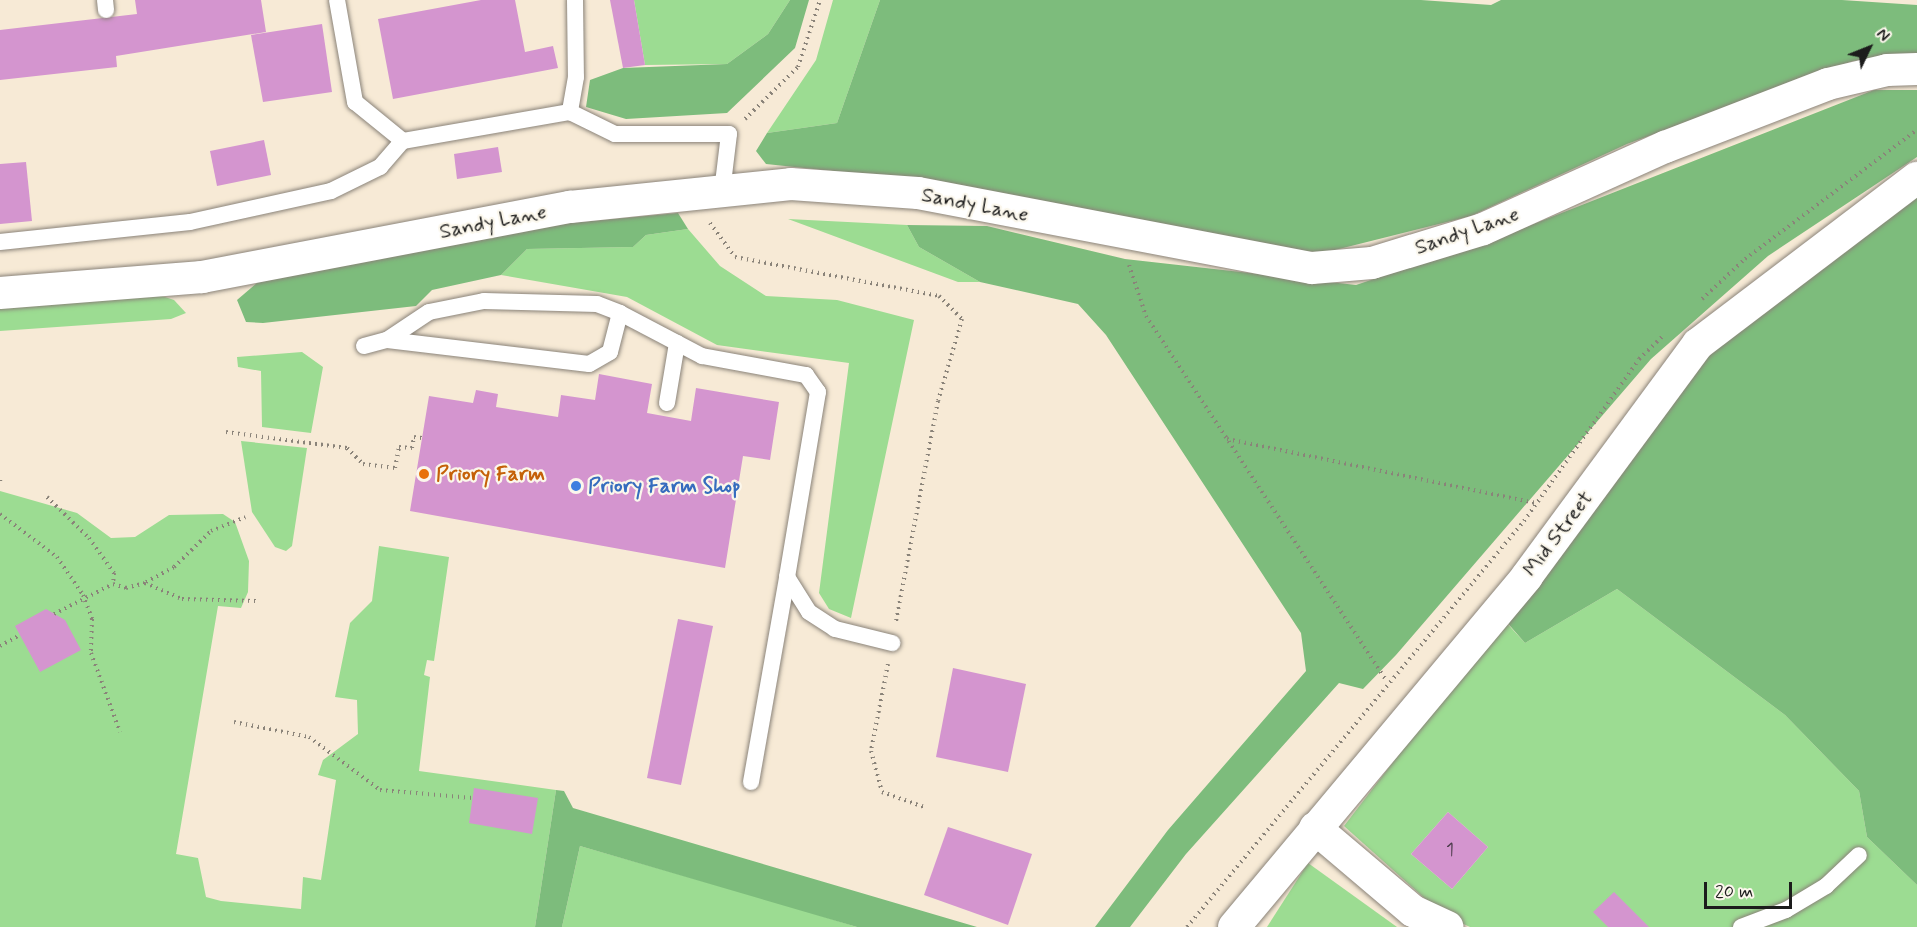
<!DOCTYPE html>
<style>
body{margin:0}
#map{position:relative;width:1917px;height:927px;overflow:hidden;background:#f7ead6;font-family:Mynerve,sans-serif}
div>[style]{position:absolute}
.green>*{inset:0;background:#9cdc92}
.forest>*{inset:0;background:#7dbc7c}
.building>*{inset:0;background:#d495cf}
.path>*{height:4px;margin-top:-2px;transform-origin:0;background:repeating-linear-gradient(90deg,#8a8379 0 1.5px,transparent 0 6px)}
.roads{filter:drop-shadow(0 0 2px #8a8379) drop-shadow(0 0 2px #8a8379)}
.lane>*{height:16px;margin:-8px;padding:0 8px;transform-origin:8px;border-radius:8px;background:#fff}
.street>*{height:32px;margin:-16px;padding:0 16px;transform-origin:16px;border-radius:16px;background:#fff}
.dots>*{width:16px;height:16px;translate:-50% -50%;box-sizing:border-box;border:3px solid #fbf7ec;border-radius:50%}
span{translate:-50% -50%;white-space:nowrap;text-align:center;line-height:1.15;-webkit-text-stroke:4.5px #fbf7ec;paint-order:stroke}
.number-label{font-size:18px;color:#4a3a49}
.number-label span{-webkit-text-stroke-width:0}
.street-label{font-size:21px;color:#1c1c1c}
.food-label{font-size:21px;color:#c56008;font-weight:700}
.left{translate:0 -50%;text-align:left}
.shop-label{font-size:21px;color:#366cbe;font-weight:700}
.north{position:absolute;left:1839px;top:18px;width:60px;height:60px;-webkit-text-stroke:4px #fbf7ec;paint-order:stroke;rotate:47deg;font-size:16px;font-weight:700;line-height:24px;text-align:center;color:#1c1c1c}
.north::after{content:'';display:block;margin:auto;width:21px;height:27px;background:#1c1c1c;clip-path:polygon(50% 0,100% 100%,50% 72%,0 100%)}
.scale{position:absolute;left:1704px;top:882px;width:88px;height:27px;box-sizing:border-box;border:3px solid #1c1c1c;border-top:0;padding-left:8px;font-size:18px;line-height:21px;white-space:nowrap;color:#1c1c1c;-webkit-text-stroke:4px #fbf7ec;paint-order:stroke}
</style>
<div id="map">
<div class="green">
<i style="clip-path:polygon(634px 0,790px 0,768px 34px,727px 64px,645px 65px)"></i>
<i style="clip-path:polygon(833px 0,880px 0,837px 123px,767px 133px,816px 60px)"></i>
<i style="clip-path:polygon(788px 219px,907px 225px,919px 247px,980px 282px,958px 282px)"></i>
<i style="clip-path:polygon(688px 229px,720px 266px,766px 296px,837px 300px,914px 320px,851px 618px,829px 609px,819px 593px,849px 363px,717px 345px,627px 297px,501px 275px,527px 249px,633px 247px,646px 235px)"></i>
<i style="clip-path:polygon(159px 295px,174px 300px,186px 313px,171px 319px,0 331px,0 307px)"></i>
<i style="clip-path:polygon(302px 352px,323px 367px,311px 433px,262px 427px,261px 371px,238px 367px,237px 357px)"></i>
<i style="clip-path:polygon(241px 441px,307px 448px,292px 546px,286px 551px,275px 547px,252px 512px)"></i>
<i style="clip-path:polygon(0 491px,77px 513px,111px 538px,135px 537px,169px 515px,223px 514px,235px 522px,249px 561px,248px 592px,241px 608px,218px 606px,176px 854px,198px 858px,206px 897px,221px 901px,301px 909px,303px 877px,321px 880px,336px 780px,318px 775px,323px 760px,358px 734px,357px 700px,335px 697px,350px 623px,372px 601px,379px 546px,449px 557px,434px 661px,427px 660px,424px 675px,430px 677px,419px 771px,556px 790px,535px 927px,0 927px)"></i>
<i style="clip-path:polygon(evenodd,1617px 589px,1785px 715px,1859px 791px,1867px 837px,1917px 885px,1917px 927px,1470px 927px,1442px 914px,1344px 826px,1503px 619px,1525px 643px,1617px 589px,1448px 812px,1488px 847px,1452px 889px,1411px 854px,1448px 812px)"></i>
<i style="clip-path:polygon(580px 846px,789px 906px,857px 927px,562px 927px)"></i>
<i style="clip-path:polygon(1308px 863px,1397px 927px,1267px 927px)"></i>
</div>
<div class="forest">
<i style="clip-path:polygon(790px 0,809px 0,795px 48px,727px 113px,626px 119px,586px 107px,590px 80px,623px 68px,727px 64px,768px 34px)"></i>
<i style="clip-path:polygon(880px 0,1421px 0,1491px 5px,1501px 0,1842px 0,1917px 5px,1917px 55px,1853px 61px,1627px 144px,1471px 216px,1323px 253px,1205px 241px,890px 177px,766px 164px,756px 151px,767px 133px,837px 123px)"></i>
<i style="clip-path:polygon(1874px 90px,1917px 90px,1917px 157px,1768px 256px,1651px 359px,1396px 655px,1363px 689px,1339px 683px,1186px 854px,1130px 927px,1095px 927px,1168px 830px,1306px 671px,1301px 633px,1106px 335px,1078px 304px,980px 282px,919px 247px,907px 225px,987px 226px,1125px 259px,1356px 285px,1508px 234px)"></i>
<i style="clip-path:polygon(1917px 196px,1917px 885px,1867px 837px,1859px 791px,1785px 715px,1617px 589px,1525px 643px,1504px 619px,1719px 340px)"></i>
<i style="clip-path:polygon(678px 213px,688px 229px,646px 235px,633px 247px,527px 249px,501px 275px,432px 290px,416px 306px,263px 323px,246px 322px,237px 300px,258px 282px,559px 224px)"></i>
<i style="clip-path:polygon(556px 790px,564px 791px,573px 808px,977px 927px,857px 927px,580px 846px,562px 927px,535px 927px)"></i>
</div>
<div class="building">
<i style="clip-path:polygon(135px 0,261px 0,266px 32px,116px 56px,117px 67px,0 80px,0 30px,137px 14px)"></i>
<i style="clip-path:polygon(481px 0,515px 0,525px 52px,553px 46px,558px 68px,393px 99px,378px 19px)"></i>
<i style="clip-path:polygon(610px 0,634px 0,645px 65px,623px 68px)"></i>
<i style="clip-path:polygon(322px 24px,332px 92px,263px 102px,251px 35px)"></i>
<i style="clip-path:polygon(264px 140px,271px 175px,217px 186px,210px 151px)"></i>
<i style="clip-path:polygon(498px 147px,502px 172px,457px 179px,454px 154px)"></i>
<i style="clip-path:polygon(26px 162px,32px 221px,0 224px,0 164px)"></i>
<i style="clip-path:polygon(599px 374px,652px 384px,647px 413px,691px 421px,696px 388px,779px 402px,770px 460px,743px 456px,725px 568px,410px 511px,429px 396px,473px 403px,476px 390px,498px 394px,496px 407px,558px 417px,561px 395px,595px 400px)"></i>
<i style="clip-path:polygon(46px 609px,65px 620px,81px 650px,40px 672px,15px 626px)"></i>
<i style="clip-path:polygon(678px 619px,713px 626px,681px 785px,647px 778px)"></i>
<i style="clip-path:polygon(953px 668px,1026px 684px,1008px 772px,936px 757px)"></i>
<i style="clip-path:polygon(474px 788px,538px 798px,532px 834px,469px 823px)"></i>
<i style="clip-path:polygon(1448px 812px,1488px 847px,1452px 889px,1411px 854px)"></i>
<i style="clip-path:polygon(948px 827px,1032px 854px,1008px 925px,924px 895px)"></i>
<i style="clip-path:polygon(1614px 892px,1649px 927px,1608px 927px,1593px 912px)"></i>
</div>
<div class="path">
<i style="left:745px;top:119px;width:74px;rotate:-44.5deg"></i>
<i style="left:798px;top:67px;width:71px;rotate:-71.8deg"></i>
<i style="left:710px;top:223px;width:42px;rotate:53.7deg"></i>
<i style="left:735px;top:257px;width:208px;rotate:10.8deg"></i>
<i style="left:939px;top:296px;width:33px;rotate:45deg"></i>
<i style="left:962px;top:319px;width:85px;rotate:106.3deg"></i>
<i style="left:938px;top:401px;width:224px;rotate:100.8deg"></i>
<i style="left:1129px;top:265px;width:54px;rotate:71.6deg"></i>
<i style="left:1146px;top:316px;width:437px;rotate:56.6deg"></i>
<i style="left:1702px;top:299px;width:59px;rotate:-42.9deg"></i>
<i style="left:1745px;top:259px;width:215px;rotate:-36.9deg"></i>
<i style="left:226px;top:432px;width:122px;rotate:7.5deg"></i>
<i style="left:347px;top:448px;width:23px;rotate:45deg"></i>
<i style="left:363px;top:464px;width:32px;rotate:7deg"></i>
<i style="left:395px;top:468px;width:21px;rotate:-79deg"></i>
<i style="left:399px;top:447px;width:13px;rotate:4deg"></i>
<i style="left:412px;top:448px;width:11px;rotate:-80deg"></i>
<i style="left:414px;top:437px;width:8px;rotate:7deg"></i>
<i style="left:1227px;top:439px;width:316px;rotate:11.7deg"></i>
<i style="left:0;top:481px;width:4px;rotate:-76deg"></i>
<i style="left:47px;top:497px;width:59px;rotate:44.3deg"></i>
<i style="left:89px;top:538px;width:43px;rotate:54.5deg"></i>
<i style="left:114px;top:573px;width:11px;rotate:95deg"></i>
<i style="left:0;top:514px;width:71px;rotate:37deg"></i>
<i style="left:57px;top:557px;width:46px;rotate:55.6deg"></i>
<i style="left:83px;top:595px;width:26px;rotate:69deg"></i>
<i style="left:92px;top:619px;width:34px;rotate:92deg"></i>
<i style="left:91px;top:653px;width:84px;rotate:69.8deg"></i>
<i style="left:146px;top:582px;width:32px;rotate:-28deg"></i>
<i style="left:174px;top:567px;width:52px;rotate:-44.2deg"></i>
<i style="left:211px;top:531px;width:37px;rotate:-22deg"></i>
<i style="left:54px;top:614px;width:66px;rotate:-27deg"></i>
<i style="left:113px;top:584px;width:14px;rotate:17deg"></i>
<i style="left:126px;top:588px;width:20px;rotate:-15deg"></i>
<i style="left:145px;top:583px;width:40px;rotate:23.4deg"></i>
<i style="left:182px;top:599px;width:74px;rotate:1.5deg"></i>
<i style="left:0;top:646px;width:23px;rotate:-29deg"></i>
<i style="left:888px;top:664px;width:89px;rotate:101.1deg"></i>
<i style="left:871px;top:751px;width:42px;rotate:75deg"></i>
<i style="left:882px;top:792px;width:45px;rotate:19.7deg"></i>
<i style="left:234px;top:722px;width:76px;rotate:11.3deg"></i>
<i style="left:309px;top:737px;width:89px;rotate:36.7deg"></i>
<i style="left:380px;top:790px;width:93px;rotate:4.9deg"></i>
<i style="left:1187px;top:927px;width:528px;rotate:-50.31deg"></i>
<i style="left:1524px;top:521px;width:199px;rotate:-54.6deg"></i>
<i style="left:1639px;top:359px;width:35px;rotate:-44deg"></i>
</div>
<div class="roads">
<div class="lane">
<i style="left:105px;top:0;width:10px;rotate:84deg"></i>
<i style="left:337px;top:0;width:104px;rotate:80deg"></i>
<i style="left:355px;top:102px;width:62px;rotate:39.1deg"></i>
<i style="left:403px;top:141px;width:169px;rotate:-9.9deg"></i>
<i style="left:575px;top:0;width:77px;rotate:89.3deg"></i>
<i style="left:576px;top:77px;width:36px;rotate:100deg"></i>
<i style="left:570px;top:112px;width:50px;rotate:26.1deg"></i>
<i style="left:615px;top:134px;width:114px"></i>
<i style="left:729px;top:134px;width:58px;rotate:96.9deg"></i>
<i style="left:0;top:242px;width:191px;rotate:-6deg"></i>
<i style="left:190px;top:222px;width:144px;rotate:-12.4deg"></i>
<i style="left:331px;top:191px;width:55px;rotate:-26.1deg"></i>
<i style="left:380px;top:167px;width:35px;rotate:-49deg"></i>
<i style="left:620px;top:313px;width:93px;rotate:27.7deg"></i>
<i style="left:702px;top:356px;width:106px;rotate:10.4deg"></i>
<i style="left:806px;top:375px;width:21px;rotate:55deg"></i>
<i style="left:818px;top:392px;width:188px;rotate:99.5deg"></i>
<i style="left:787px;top:577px;width:41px;rotate:57.8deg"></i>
<i style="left:809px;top:612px;width:31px;rotate:33deg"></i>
<i style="left:835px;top:629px;width:59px;rotate:13.8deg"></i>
<i style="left:364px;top:346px;width:24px;rotate:-15deg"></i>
<i style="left:387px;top:340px;width:50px;rotate:-33.7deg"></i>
<i style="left:429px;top:312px;width:56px;rotate:-11.3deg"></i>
<i style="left:484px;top:301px;width:113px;rotate:1.5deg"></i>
<i style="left:597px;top:304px;width:25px;rotate:21deg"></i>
<i style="left:620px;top:313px;width:40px;rotate:104.4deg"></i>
<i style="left:610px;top:352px;width:24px;rotate:150deg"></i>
<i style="left:589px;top:364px;width:203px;rotate:-173.2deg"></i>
<i style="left:667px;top:403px;width:61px;rotate:-80.5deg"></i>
<i style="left:751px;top:782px;width:208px;rotate:-80deg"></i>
<i style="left:1741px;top:927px;width:48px;rotate:-20.7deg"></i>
<i style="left:1786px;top:910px;width:47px;rotate:-31deg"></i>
<i style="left:1826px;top:886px;width:45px;rotate:-43.2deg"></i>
</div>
<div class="street">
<i style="left:0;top:293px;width:203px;rotate:-4.5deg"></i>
<i style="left:202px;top:277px;width:375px;rotate:-10.8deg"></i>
<i style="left:570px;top:207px;width:222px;rotate:-5.9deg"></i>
<i style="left:791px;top:184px;width:127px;rotate:4.1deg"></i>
<i style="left:918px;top:193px;width:401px;rotate:10.8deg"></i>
<i style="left:1312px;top:268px;width:60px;rotate:-4.8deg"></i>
<i style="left:1372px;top:263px;width:116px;rotate:-17deg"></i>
<i style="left:1483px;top:229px;width:200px;rotate:-24.3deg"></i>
<i style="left:1665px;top:147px;width:175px;rotate:-21.1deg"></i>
<i style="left:1828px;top:84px;width:61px;rotate:-13.3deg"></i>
<i style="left:1887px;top:70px;width:30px;rotate:-2deg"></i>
<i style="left:1315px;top:828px;width:128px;rotate:40.3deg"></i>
<i style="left:1413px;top:911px;width:38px;rotate:25deg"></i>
<i style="left:1234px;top:927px;width:457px;rotate:-50.1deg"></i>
<i style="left:1527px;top:576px;width:288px;rotate:-53.6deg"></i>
<i style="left:1698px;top:344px;width:275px;rotate:-37.2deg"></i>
</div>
</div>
<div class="dots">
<i style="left:424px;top:474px;background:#e8710a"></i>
<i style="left:576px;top:486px;background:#3f7fe0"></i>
</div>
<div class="number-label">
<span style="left:1450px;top:850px">1</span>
</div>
<div class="street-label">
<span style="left:975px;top:205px;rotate:11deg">Sandy Lane</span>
<span style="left:493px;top:222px;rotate:-11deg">Sandy Lane</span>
<span style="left:1467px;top:231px;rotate:-19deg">Sandy Lane</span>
<span style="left:1558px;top:534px;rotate:-53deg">Mid Street</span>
</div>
<div class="food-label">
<span class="left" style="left:436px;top:474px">Priory Farm</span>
</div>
<div class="shop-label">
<span class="left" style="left:588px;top:486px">Priory Farm Shop</span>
</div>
<div class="north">N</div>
<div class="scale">20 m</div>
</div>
